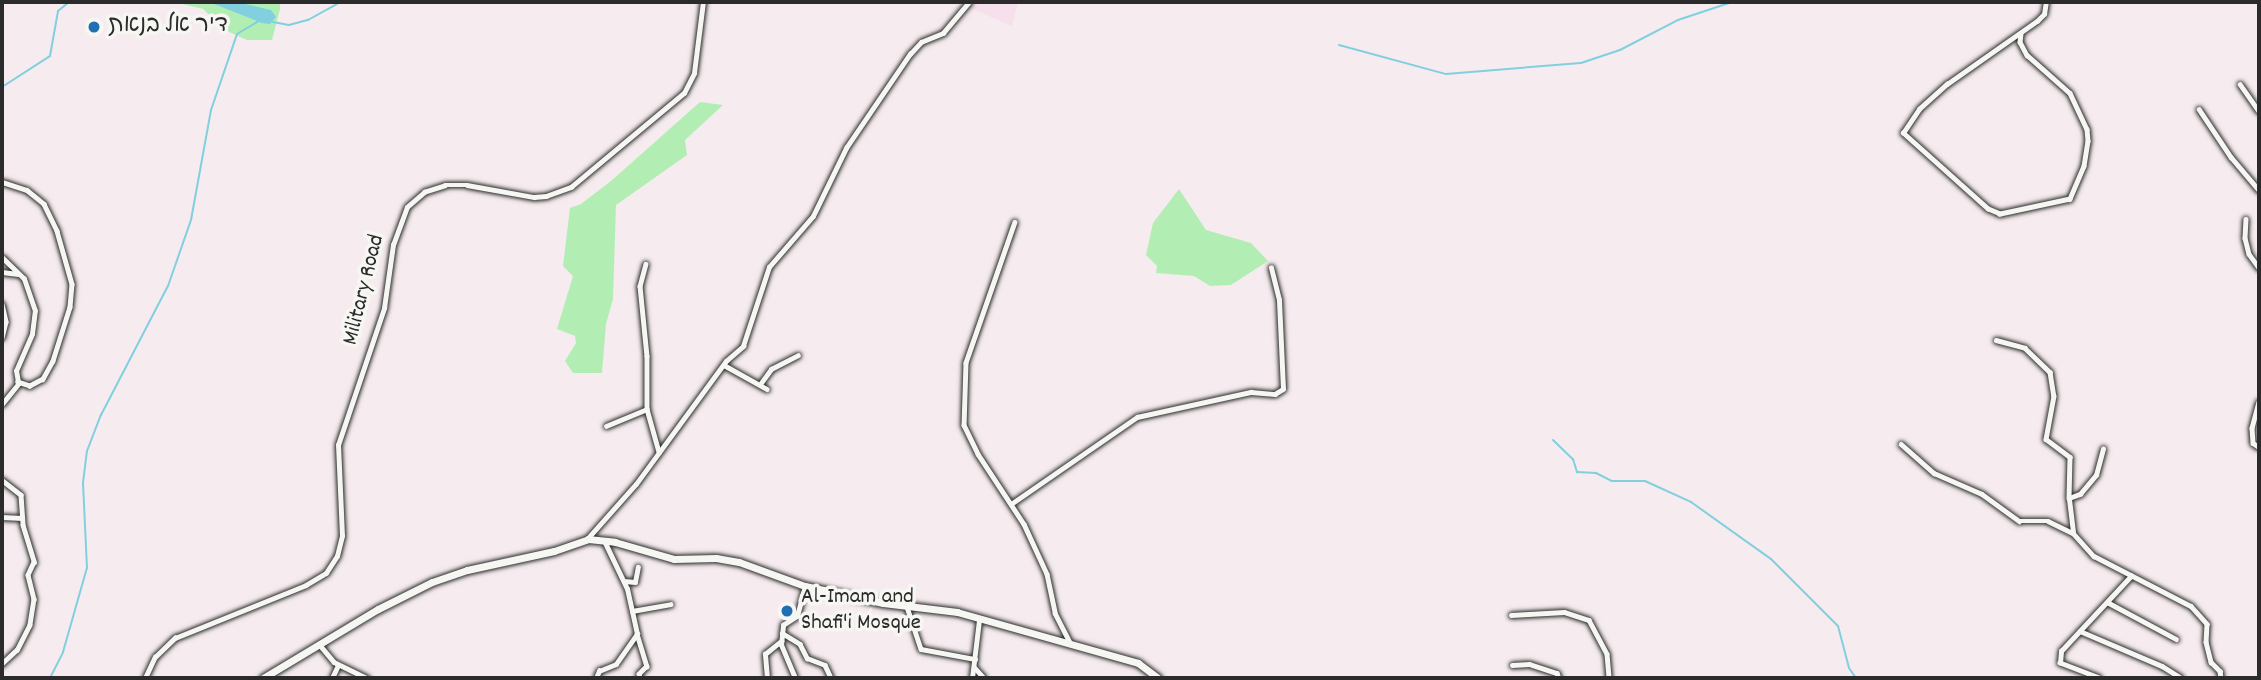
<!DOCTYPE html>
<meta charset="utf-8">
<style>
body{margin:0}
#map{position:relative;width:2261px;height:680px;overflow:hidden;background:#f6ecef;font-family:Dekko,"Playpen Sans Hebrew",sans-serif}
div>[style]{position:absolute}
.built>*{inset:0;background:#f6e0eb}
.green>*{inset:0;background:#b2eeb4}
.water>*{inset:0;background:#81cfdf}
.stream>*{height:2px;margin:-1px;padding:0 1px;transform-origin:1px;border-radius:1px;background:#81cfdf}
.roads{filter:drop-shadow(0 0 2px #2b2b2b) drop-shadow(0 0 2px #2b2b2b)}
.street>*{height:4.5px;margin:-2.25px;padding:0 2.25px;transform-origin:2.25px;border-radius:2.25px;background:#f6f6f2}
.secondary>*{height:7px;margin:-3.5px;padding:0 3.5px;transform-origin:3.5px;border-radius:3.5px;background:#f6f6f2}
.dots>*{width:19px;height:19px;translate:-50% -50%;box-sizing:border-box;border:4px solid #f6f6f2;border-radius:50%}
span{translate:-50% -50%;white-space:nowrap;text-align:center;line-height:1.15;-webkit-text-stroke:7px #f6f6f2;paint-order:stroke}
.poi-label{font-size:23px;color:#2b2b2b}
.left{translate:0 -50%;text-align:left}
.street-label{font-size:23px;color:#2b2b2b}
.frame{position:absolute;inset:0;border:4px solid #2b2b2b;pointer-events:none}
</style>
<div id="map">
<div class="built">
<i style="clip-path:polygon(968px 2px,1018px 2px,1012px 26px,965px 6px)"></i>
</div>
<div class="green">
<i style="clip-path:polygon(174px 2px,280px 2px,280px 9px,272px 40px,247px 40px,227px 31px,203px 9px)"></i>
<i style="clip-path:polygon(700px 102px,723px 105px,685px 140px,687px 155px,616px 205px,613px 299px,606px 324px,602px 373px,573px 373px,565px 361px,576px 343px,575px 336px,557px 329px,573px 276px,563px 266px,570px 208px,581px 204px,611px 181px)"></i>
<i style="clip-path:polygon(1179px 189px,1206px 230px,1251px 243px,1268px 261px,1231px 285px,1210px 286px,1194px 276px,1156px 273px,1157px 266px,1146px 255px,1153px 223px)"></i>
</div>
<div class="water">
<i style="clip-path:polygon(209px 2px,237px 2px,271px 10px,276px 17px,270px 24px,262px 23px)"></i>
</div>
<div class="stream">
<i style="left:273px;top:22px;width:16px;rotate:11deg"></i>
<i style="left:289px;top:25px;width:20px;rotate:-15deg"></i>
<i style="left:308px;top:20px;width:38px;rotate:-29deg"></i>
<i style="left:1339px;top:45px;width:111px;rotate:15.2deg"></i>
<i style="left:1446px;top:74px;width:135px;rotate:-4.7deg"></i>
<i style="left:1581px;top:63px;width:41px;rotate:-18.4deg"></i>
<i style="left:1620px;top:50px;width:65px;rotate:-27.3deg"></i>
<i style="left:1678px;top:20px;width:57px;rotate:-18.4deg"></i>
<i style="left:2px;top:87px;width:57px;rotate:-32.9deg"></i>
<i style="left:50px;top:56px;width:46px;rotate:-79.9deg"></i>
<i style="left:58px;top:11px;width:14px;rotate:-39deg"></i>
<i style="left:1553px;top:440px;width:28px;rotate:44deg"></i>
<i style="left:1573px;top:459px;width:14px;rotate:73deg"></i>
<i style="left:1577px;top:472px;width:19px;rotate:3deg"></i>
<i style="left:1596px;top:473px;width:18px;rotate:27deg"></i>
<i style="left:1612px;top:481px;width:33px"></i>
<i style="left:1645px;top:481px;width:51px;rotate:24.5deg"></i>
<i style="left:1691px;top:502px;width:98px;rotate:35.5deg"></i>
<i style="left:1771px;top:559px;width:95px;rotate:45deg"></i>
<i style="left:1838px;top:626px;width:43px;rotate:75.3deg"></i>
<i style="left:1849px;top:668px;width:12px;rotate:55deg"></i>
<i style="left:50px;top:678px;width:29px;rotate:-63deg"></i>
<i style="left:63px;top:652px;width:87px;rotate:-74.1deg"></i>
<i style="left:87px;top:568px;width:85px;rotate:-92.7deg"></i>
<i style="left:83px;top:483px;width:32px;rotate:-83deg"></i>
<i style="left:87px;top:451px;width:39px;rotate:-69deg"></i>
<i style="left:101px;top:415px;width:145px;rotate:-62.6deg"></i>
<i style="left:168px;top:286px;width:70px;rotate:-70.8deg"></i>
<i style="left:191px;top:220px;width:112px;rotate:-79.7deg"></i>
<i style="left:211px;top:110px;width:80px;rotate:-71.1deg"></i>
<i style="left:237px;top:34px;width:26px;rotate:-31deg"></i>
</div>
<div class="roads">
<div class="street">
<i style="left:2021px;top:34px;width:8px;rotate:97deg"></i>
<i style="left:2020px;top:42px;width:15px;rotate:62deg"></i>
<i style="left:2027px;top:55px;width:57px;rotate:41.5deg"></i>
<i style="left:2070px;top:93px;width:40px;rotate:65deg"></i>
<i style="left:2087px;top:129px;width:12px;rotate:85deg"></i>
<i style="left:2088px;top:141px;width:25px;rotate:99deg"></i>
<i style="left:2084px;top:166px;width:36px;rotate:113deg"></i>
<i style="left:2070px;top:199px;width:72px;rotate:167.9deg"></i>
<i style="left:2000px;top:214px;width:13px;rotate:-157deg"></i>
<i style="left:1988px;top:209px;width:114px;rotate:-138.2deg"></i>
<i style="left:1903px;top:133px;width:29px;rotate:-56deg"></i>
<i style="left:1919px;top:109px;width:38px;rotate:-42deg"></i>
<i style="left:1947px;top:84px;width:110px;rotate:-35deg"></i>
<i style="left:2037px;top:21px;width:10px;rotate:-45deg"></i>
<i style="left:2044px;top:14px;width:12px;rotate:-81deg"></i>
<i style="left:2240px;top:84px;width:33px;rotate:55deg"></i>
<i style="left:2199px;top:109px;width:58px;rotate:56.3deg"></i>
<i style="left:2231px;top:157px;width:43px;rotate:49.7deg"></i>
<i style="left:2px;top:182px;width:26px;rotate:18deg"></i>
<i style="left:27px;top:190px;width:22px;rotate:39deg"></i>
<i style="left:44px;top:204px;width:30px;rotate:64deg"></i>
<i style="left:57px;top:231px;width:55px;rotate:74.2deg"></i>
<i style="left:72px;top:284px;width:23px;rotate:95deg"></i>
<i style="left:70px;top:307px;width:57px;rotate:107.5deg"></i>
<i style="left:53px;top:361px;width:21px;rotate:119deg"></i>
<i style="left:43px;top:379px;width:15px;rotate:152deg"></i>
<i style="left:30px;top:386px;width:13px;rotate:-162deg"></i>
<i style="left:18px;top:382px;width:11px;rotate:-100deg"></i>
<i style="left:16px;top:371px;width:40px;rotate:-66.6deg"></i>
<i style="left:32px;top:334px;width:23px;rotate:-83deg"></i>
<i style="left:35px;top:311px;width:34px;rotate:-109deg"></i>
<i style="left:24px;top:279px;width:30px;rotate:-136deg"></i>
<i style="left:2246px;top:219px;width:19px;rotate:93deg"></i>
<i style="left:2245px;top:238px;width:16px;rotate:76deg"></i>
<i style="left:2249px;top:254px;width:17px;rotate:54deg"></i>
<i style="left:1015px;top:222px;width:149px;rotate:109.2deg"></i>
<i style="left:966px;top:363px;width:62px;rotate:91.8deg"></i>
<i style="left:964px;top:425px;width:32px;rotate:64deg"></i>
<i style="left:978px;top:454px;width:84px;rotate:56.7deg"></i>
<i style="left:1024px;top:524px;width:55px;rotate:65.3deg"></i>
<i style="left:1047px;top:574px;width:40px;rotate:78deg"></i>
<i style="left:1055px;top:613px;width:33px;rotate:63deg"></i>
<i style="left:646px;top:264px;width:23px;rotate:105deg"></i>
<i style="left:640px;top:286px;width:70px;rotate:84.3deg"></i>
<i style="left:647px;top:356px;width:53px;rotate:90deg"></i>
<i style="left:647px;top:409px;width:45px;rotate:74.4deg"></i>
<i style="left:2px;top:272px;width:16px;rotate:7deg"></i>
<i style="left:2px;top:304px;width:18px;rotate:77deg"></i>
<i style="left:6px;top:322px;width:16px;rotate:104deg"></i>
<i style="left:1996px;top:340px;width:30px;rotate:15deg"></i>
<i style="left:2025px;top:348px;width:35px;rotate:44deg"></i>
<i style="left:2050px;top:372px;width:24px;rotate:81deg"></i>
<i style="left:2054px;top:396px;width:44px;rotate:100.5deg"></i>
<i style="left:2046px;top:439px;width:30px;rotate:37deg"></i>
<i style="left:2070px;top:457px;width:41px;rotate:91.4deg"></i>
<i style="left:724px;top:365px;width:49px;rotate:29.2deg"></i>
<i style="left:761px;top:383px;width:17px;rotate:-54deg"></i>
<i style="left:771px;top:369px;width:30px;rotate:-27deg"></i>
<i style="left:2259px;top:402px;width:27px;rotate:105deg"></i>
<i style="left:2252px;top:428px;width:15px;rotate:86deg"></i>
<i style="left:2253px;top:443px;width:7px;rotate:34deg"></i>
<i style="left:2px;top:404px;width:27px;rotate:-51deg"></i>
<i style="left:606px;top:426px;width:44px;rotate:-22.5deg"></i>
<i style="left:1901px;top:444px;width:44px;rotate:41.3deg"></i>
<i style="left:1934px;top:473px;width:52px;rotate:23.6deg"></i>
<i style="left:1982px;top:494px;width:46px;rotate:36.1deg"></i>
<i style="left:2019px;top:521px;width:29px"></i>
<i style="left:2048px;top:521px;width:28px;rotate:26deg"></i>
<i style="left:2073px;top:533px;width:31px;rotate:48deg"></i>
<i style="left:2094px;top:556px;width:109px;rotate:27.3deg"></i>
<i style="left:2191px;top:606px;width:24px;rotate:48deg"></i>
<i style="left:2207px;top:624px;width:18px;rotate:93deg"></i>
<i style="left:2206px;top:642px;width:21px;rotate:76deg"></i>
<i style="left:2211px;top:662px;width:13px;rotate:45deg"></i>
<i style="left:2220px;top:671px;width:7px;rotate:82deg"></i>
<i style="left:2px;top:480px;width:24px;rotate:38deg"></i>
<i style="left:21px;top:495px;width:30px;rotate:86deg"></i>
<i style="left:23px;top:525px;width:39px;rotate:73deg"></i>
<i style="left:34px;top:562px;width:14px;rotate:115deg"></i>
<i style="left:28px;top:575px;width:25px;rotate:76deg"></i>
<i style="left:34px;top:599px;width:26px;rotate:99deg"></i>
<i style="left:30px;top:625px;width:28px;rotate:117deg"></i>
<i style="left:17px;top:650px;width:21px;rotate:137deg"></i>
<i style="left:1011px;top:504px;width:153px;rotate:-34.6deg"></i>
<i style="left:1137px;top:417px;width:117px;rotate:-12.4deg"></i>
<i style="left:1251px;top:392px;width:24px;rotate:5deg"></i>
<i style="left:1275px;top:394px;width:9px;rotate:-32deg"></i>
<i style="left:1283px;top:389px;width:89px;rotate:-92.6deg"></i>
<i style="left:1279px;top:300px;width:33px;rotate:-104deg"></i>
<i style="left:2px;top:517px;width:20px;rotate:3deg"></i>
<i style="left:2073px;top:532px;width:34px;rotate:-97deg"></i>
<i style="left:2069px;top:498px;width:12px;rotate:-20deg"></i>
<i style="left:2080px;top:494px;width:25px;rotate:-50deg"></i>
<i style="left:2096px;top:475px;width:27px;rotate:-75deg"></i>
<i style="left:588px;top:538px;width:72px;rotate:-48.4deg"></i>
<i style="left:636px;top:484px;width:152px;rotate:-53.8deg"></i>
<i style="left:726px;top:361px;width:23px;rotate:-41deg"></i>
<i style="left:743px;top:346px;width:83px;rotate:-71.8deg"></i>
<i style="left:769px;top:267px;width:67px;rotate:-49.2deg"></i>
<i style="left:813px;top:216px;width:76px;rotate:-64.1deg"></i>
<i style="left:846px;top:148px;width:114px;rotate:-55.8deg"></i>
<i style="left:910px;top:54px;width:16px;rotate:-47deg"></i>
<i style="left:921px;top:42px;width:24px;rotate:-22deg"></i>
<i style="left:943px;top:33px;width:40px;rotate:-50deg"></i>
<i style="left:624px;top:581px;width:11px;rotate:5deg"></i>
<i style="left:635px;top:582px;width:15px;rotate:-79deg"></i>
<i style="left:2109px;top:603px;width:76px;rotate:28.2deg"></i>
<i style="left:907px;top:607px;width:44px;rotate:71.6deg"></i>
<i style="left:921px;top:649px;width:55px;rotate:10.5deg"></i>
<i style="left:632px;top:611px;width:39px;rotate:-10deg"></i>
<i style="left:1511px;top:615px;width:53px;rotate:-3.2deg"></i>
<i style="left:1564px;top:612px;width:26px;rotate:18deg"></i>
<i style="left:1589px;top:620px;width:38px;rotate:62deg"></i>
<i style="left:1607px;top:654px;width:24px;rotate:85deg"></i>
<i style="left:2080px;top:631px;width:89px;rotate:23.1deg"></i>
<i style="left:2162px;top:666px;width:22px;rotate:32deg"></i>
<i style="left:782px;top:633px;width:21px;rotate:31deg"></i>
<i style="left:800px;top:644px;width:16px;rotate:63deg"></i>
<i style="left:807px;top:658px;width:19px;rotate:21deg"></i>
<i style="left:825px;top:665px;width:14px;rotate:65deg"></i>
<i style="left:637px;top:634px;width:34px;rotate:73deg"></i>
<i style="left:647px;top:666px;width:11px;rotate:135deg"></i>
<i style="left:639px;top:674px;width:4px;rotate:76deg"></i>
<i style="left:319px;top:644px;width:23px;rotate:50deg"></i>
<i style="left:334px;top:662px;width:37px;rotate:26deg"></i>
<i style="left:1512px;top:665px;width:17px;rotate:-3deg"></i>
<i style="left:1529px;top:664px;width:29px;rotate:18deg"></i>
<i style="left:1557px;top:673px;width:5px;rotate:68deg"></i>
<i style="left:975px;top:668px;width:13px;rotate:48deg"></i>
<i style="left:145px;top:678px;width:23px;rotate:-65deg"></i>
<i style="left:155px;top:657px;width:28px;rotate:-44deg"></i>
<i style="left:175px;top:638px;width:141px;rotate:-22deg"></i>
<i style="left:306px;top:585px;width:23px;rotate:-31deg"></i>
<i style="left:326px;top:573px;width:20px;rotate:-57deg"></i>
<i style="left:337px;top:556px;width:21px;rotate:-76deg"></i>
<i style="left:342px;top:536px;width:91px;rotate:-92.5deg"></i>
<i style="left:338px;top:445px;width:145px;rotate:-71.4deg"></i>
<i style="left:384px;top:308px;width:64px;rotate:-81.9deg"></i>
<i style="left:393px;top:245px;width:40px;rotate:-69.8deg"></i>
<i style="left:407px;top:207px;width:23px;rotate:-41deg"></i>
<i style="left:424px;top:192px;width:22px;rotate:-18deg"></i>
<i style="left:445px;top:185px;width:22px"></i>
<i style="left:467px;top:185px;width:68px;rotate:10.2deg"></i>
<i style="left:534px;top:197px;width:12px;rotate:-5deg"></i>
<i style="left:546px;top:196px;width:27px;rotate:-20deg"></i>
<i style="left:571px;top:187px;width:147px;rotate:-39.8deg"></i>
<i style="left:684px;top:93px;width:22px;rotate:-63deg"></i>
<i style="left:694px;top:73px;width:72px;rotate:-82.8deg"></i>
<i style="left:332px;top:678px;width:14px;rotate:-65deg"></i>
<i style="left:596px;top:678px;width:8px;rotate:-67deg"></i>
<i style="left:599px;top:671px;width:18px;rotate:-22deg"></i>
<i style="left:616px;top:664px;width:37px;rotate:-55deg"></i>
<i style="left:637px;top:634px;width:46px;rotate:-102.5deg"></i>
<i style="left:627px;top:589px;width:53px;rotate:-115.6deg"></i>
<i style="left:767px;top:678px;width:24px;rotate:-95deg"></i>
<i style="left:765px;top:654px;width:21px;rotate:-39deg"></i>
<i style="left:795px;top:678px;width:36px;rotate:-113deg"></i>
<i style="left:781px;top:645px;width:20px;rotate:-84deg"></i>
<i style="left:783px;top:625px;width:17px;rotate:-33deg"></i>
<i style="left:797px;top:616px;width:31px;rotate:-75deg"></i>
<i style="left:972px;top:678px;width:58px;rotate:-83.1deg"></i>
<i style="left:2099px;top:678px;width:42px;rotate:-159deg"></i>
<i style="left:2060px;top:663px;width:12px;rotate:-85deg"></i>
<i style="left:2061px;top:651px;width:103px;rotate:-47deg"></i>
</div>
<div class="secondary">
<i style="left:263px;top:678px;width:134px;rotate:-31deg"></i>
<i style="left:378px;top:609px;width:60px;rotate:-26.6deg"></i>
<i style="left:432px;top:582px;width:37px;rotate:-19deg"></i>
<i style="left:467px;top:570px;width:89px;rotate:-12.3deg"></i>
<i style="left:554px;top:551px;width:36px;rotate:-19deg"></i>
<i style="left:588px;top:539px;width:27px;rotate:6deg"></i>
<i style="left:615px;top:542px;width:61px;rotate:16.1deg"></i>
<i style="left:674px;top:559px;width:42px;rotate:-1.4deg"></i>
<i style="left:716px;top:558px;width:23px;rotate:10deg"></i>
<i style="left:739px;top:562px;width:70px;rotate:20deg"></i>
<i style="left:805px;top:586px;width:80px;rotate:12.3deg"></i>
<i style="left:883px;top:603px;width:75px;rotate:6.9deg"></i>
<i style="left:957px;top:612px;width:188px;rotate:15.7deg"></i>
<i style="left:1138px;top:663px;width:25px;rotate:37deg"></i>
</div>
</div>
<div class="dots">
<i style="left:94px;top:27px;background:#1f6fb2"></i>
<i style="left:787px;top:611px;background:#1f6fb2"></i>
</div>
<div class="poi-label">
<span class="left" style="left:108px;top:27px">דיר אל בנאת</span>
<span class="left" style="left:801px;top:611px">Al-Imam and<br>Shafi'i Mosque</span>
</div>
<div class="street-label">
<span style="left:365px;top:290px;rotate:-76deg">Military Road</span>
</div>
<div class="frame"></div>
</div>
